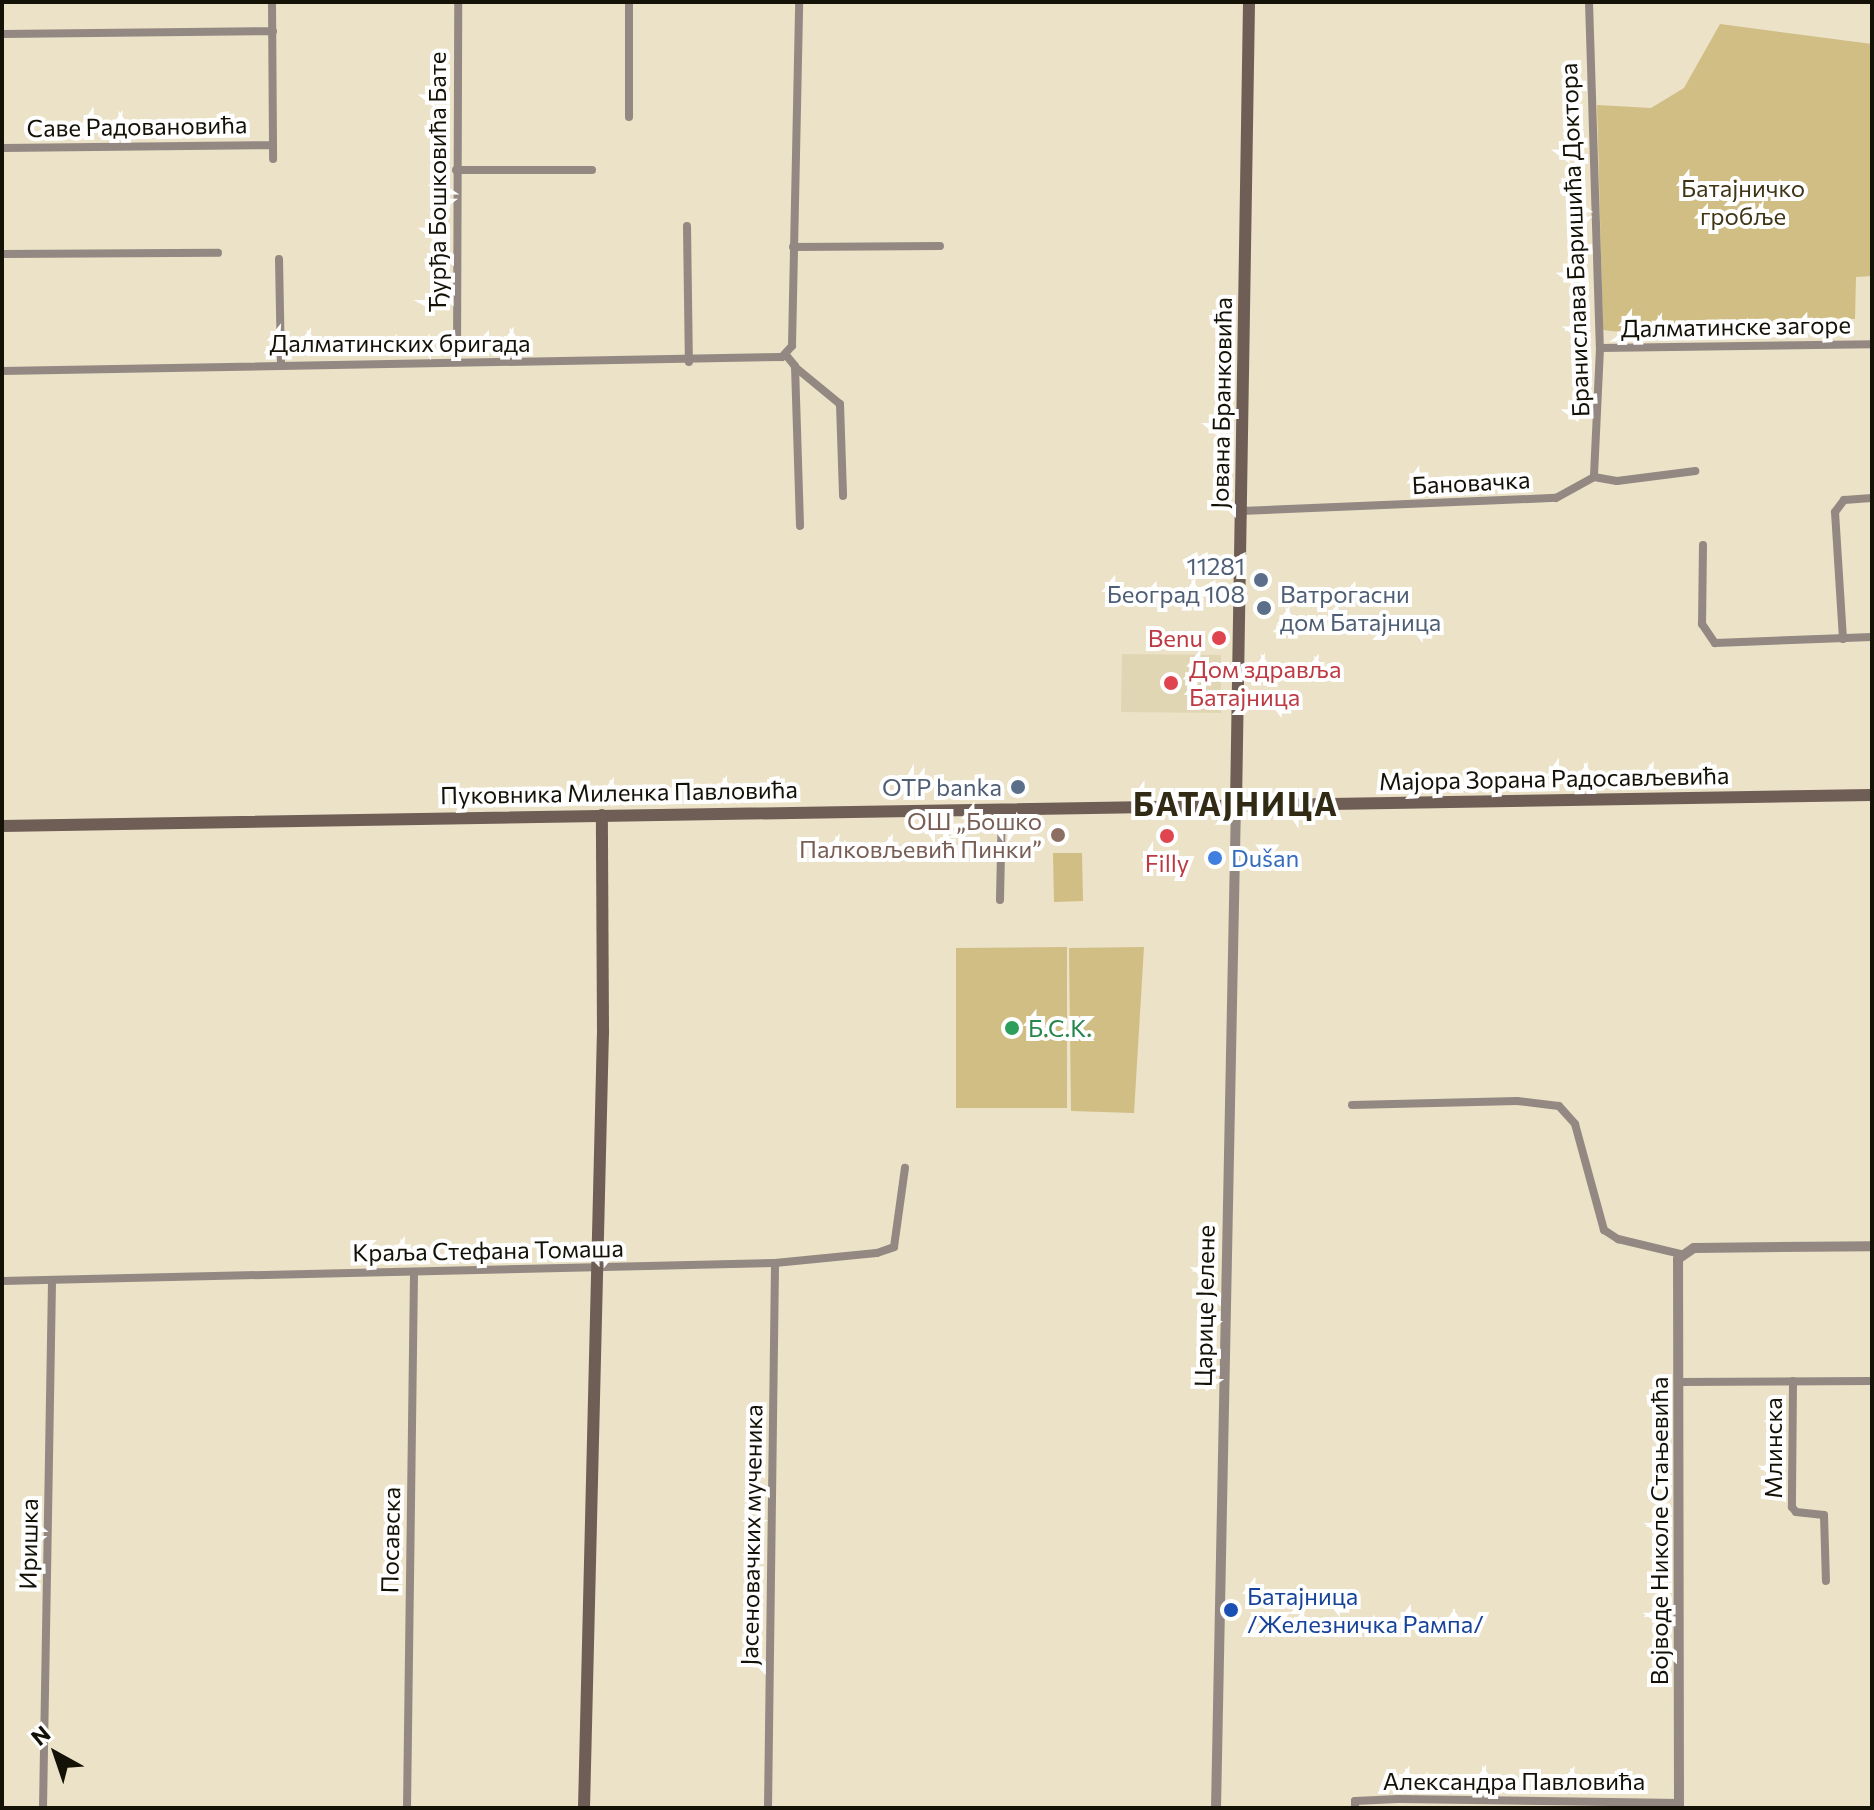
<!DOCTYPE html>
<meta charset="utf-8">
<style>
body{margin:0}
#map{position:relative;width:1874px;height:1810px;overflow:hidden;background:#ebe2c7;font-family:Commissioner,sans-serif}
div>[style]{position:absolute}
.built>*{inset:0;background:#e1d6b3}
.green>*{inset:0;background:#d1be85}
.minor>*{height:8px;margin:-4px;padding:0 4px;transform-origin:4px;border-radius:4px;background:#948882}
.tertiary>*{height:10px;margin:-5px;padding:0 5px;transform-origin:5px;border-radius:5px;background:#948882}
.secondary>*{height:12px;margin:-6px;padding:0 6px;transform-origin:6px;border-radius:6px;background:#6e5e55}
.dots>*{width:22px;height:22px;translate:-50% -50%;box-sizing:border-box;border:4px solid #fff;border-radius:50%}
span{translate:-50% -50%;white-space:nowrap;text-align:center;line-height:1.15;-webkit-text-stroke:8px #fff;paint-order:stroke}
.street-label{font-size:24px;color:#141107}
.park-label{font-size:24px;color:#403616}
.service-label{font-size:24px;color:#4e5e75}
.right{translate:-100% -50%;text-align:right}
.left{translate:0 -50%;text-align:left}
.health-label{font-size:24px;color:#be3a42}
.education-label{font-size:24px;color:#785e54}
.shop-label{font-size:24px;color:#366cbe}
.leisure-label{font-size:24px;color:#27864d}
.transit-label{font-size:24px;color:#164399}
.district-label{font-size:32px;color:#312a14;font-weight:700;letter-spacing:2px}
.frame{position:absolute;inset:0;border:4px solid #141107;pointer-events:none}
.north{position:absolute;left:16px;top:1714px;width:80px;height:80px;-webkit-text-stroke:6px #fff;paint-order:stroke;rotate:320deg;font-size:22px;font-weight:700;line-height:32px;text-align:center;color:#141107}
.north::after{content:'';display:block;margin:auto;width:28px;height:36px;background:#141107;clip-path:polygon(50% 0,100% 100%,50% 72%,0 100%)}
</style>
<div id="map">
<div class="built">
<i style="clip-path:polygon(1122px 654px,1221px 655px,1221px 713px,1121px 712px)"></i>
</div>
<div class="green">
<i style="clip-path:polygon(1720px 24px,1872px 44px,1872px 276px,1856px 277px,1855px 319px,1827px 318px,1821px 331px,1638px 334px,1603px 330px,1597px 105px,1651px 108px,1684px 88px)"></i>
<i style="clip-path:polygon(1053px 853px,1082px 853px,1083px 901px,1054px 902px)"></i>
<i style="clip-path:polygon(1067px 947px,1067px 1108px,956px 1108px,956px 948px)"></i>
<i style="clip-path:polygon(1144px 947px,1134px 1113px,1071px 1111px,1069px 948px)"></i>
</div>
<div class="minor">
<i style="left:272px;top:2px;width:157px;rotate:89.6deg"></i>
<i style="left:629px;top:2px;width:115px;rotate:90deg"></i>
<i style="left:1589px;top:2px;width:346px;rotate:88.2deg"></i>
<i style="left:1600px;top:348px;width:129px;rotate:92.7deg"></i>
<i style="left:2px;top:34px;width:271px;rotate:-0.6deg"></i>
<i style="left:2px;top:148px;width:271px;rotate:-0.6deg"></i>
<i style="left:456px;top:170px;width:136px"></i>
<i style="left:687px;top:226px;width:136px;rotate:89.2deg"></i>
<i style="left:793px;top:247px;width:147px;rotate:-0.4deg"></i>
<i style="left:2px;top:254px;width:216px;rotate:-0.3deg"></i>
<i style="left:279px;top:259px;width:104px;rotate:88.9deg"></i>
<i style="left:1600px;top:348px;width:272px;rotate:-0.8deg"></i>
<i style="left:786px;top:355px;width:14px;rotate:51deg"></i>
<i style="left:795px;top:366px;width:160px;rotate:88.2deg"></i>
<i style="left:457px;top:362px;width:360px;rotate:-89.8deg"></i>
<i style="left:795px;top:367px;width:58px;rotate:39.4deg"></i>
<i style="left:840px;top:404px;width:92px;rotate:88.1deg"></i>
<i style="left:2px;top:371px;width:780px;rotate:-1.03deg"></i>
<i style="left:782px;top:357px;width:15px;rotate:-48deg"></i>
<i style="left:792px;top:346px;width:344px;rotate:-88.8deg"></i>
<i style="left:1241px;top:511px;width:315px;rotate:-2.4deg"></i>
<i style="left:1556px;top:498px;width:43px;rotate:-28.9deg"></i>
<i style="left:1594px;top:477px;width:23px;rotate:10deg"></i>
<i style="left:1617px;top:481px;width:79px;rotate:-7.3deg"></i>
<i style="left:1703px;top:545px;width:79px;rotate:90.7deg"></i>
<i style="left:1702px;top:624px;width:23px;rotate:56deg"></i>
<i style="left:1715px;top:643px;width:157px;rotate:-2.2deg"></i>
<i style="left:1843px;top:639px;width:127px;rotate:-93.6deg"></i>
<i style="left:1835px;top:512px;width:15px;rotate:-53deg"></i>
<i style="left:1844px;top:500px;width:28px;rotate:-4deg"></i>
<i style="left:1000px;top:900px;width:92px;rotate:-88.8deg"></i>
<i style="left:1352px;top:1105px;width:165px;rotate:-1.4deg"></i>
<i style="left:1517px;top:1101px;width:42px;rotate:6.8deg"></i>
<i style="left:1559px;top:1106px;width:24px;rotate:48deg"></i>
<i style="left:1575px;top:1124px;width:110px;rotate:74.7deg"></i>
<i style="left:1604px;top:1230px;width:17px;rotate:33deg"></i>
<i style="left:1618px;top:1239px;width:65px;rotate:13.4deg"></i>
<i style="left:2px;top:1281px;width:773px;rotate:-1.33deg"></i>
<i style="left:775px;top:1263px;width:102px;rotate:-5.6deg"></i>
<i style="left:877px;top:1253px;width:18px;rotate:-19deg"></i>
<i style="left:894px;top:1247px;width:80px;rotate:-82.1deg"></i>
<i style="left:1793px;top:1381px;width:126px;rotate:90.5deg"></i>
<i style="left:1792px;top:1507px;width:6px;rotate:51deg"></i>
<i style="left:1796px;top:1512px;width:28px;rotate:6deg"></i>
<i style="left:1824px;top:1515px;width:66px;rotate:88.3deg"></i>
<i style="left:1679px;top:1382px;width:193px;rotate:-0.3deg"></i>
<i style="left:43px;top:1808px;width:528px;rotate:-89.02deg"></i>
<i style="left:407px;top:1808px;width:536px;rotate:-89.25deg"></i>
<i style="left:768px;top:1808px;width:545px;rotate:-89.26deg"></i>
<i style="left:1355px;top:1808px;width:7px;rotate:-90deg"></i>
<i style="left:1355px;top:1801px;width:43px;rotate:-2.7deg"></i>
<i style="left:1398px;top:1799px;width:281px;rotate:0.8deg"></i>
</div>
<div class="tertiary">
<i style="left:1216px;top:1808px;width:1004px;rotate:-88.86deg"></i>
<i style="left:1679px;top:1808px;width:549px;rotate:-90.1deg"></i>
<i style="left:1678px;top:1259px;width:19px;rotate:-35deg"></i>
<i style="left:1694px;top:1248px;width:178px;rotate:-0.6deg"></i>
</div>
<div class="secondary">
<i style="left:1236px;top:804px;width:802px;rotate:-89.07deg"></i>
<i style="left:2px;top:826px;width:1870px;rotate:-0.95deg"></i>
<i style="left:584px;top:1808px;width:775px;rotate:-88.6deg"></i>
<i style="left:603px;top:1033px;width:218px;rotate:-90.3deg"></i>
</div>
<div class="dots">
<i style="left:1261px;top:580px;background:#5c6f8a"></i>
<i style="left:1264px;top:608px;background:#5c6f8a"></i>
<i style="left:1219px;top:638px;background:#e0444e"></i>
<i style="left:1171px;top:683px;background:#e0444e"></i>
<i style="left:1018px;top:787px;background:#5c6f8a"></i>
<i style="left:1058px;top:835px;background:#8d6e63"></i>
<i style="left:1167px;top:836px;background:#e0444e"></i>
<i style="left:1215px;top:858px;background:#3f7fe0"></i>
<i style="left:1012px;top:1028px;background:#2e9e5b"></i>
<i style="left:1231px;top:1610px;background:#1a4fb4"></i>
</div>
<div class="street-label">
<span style="left:137px;top:126px;rotate:-1deg">Саве Радовановића</span>
<span style="left:437px;top:182px;rotate:-90deg">Ђурђа Бошковића Бате</span>
<span style="left:1574px;top:240px;rotate:-92deg">Бранислава Баришића Доктора</span>
<span style="left:1736px;top:326px;rotate:-1deg">Далматинске загоре</span>
<span style="left:400px;top:343px">Далматинских бригада</span>
<span style="left:1221px;top:403px;rotate:-89deg">Јована Бранковића</span>
<span style="left:1471px;top:482px;rotate:-3deg">Бановачка</span>
<span style="left:1554px;top:778px;rotate:-1deg">Мајора Зорана Радосављевића</span>
<span style="left:619px;top:792px;rotate:-1deg">Пуковника Миленка Павловића</span>
<span style="left:488px;top:1250px;rotate:-1deg">Краља Стефана Томаша</span>
<span style="left:1204px;top:1306px;rotate:-89deg">Царице Јелене</span>
<span style="left:1773px;top:1448px;rotate:-90deg">Млинска</span>
<span style="left:1659px;top:1531px;rotate:-90deg">Војводе Николе Стањевића</span>
<span style="left:751px;top:1535px;rotate:-89deg">Јасеновачких мученика</span>
<span style="left:390px;top:1540px;rotate:-89deg">Посавска</span>
<span style="left:28px;top:1544px;rotate:-89deg">Иришка</span>
<span style="left:1514px;top:1781px">Александра Павловића</span>
</div>
<div class="park-label">
<span style="left:1743px;top:202px">Батајничко<br>гробље</span>
</div>
<div class="service-label">
<span class="right" style="left:1245px;top:580px">11281<br>Београд 108</span>
<span class="left" style="left:1280px;top:608px">Ватрогасни<br>дом Батајница</span>
<span class="right" style="left:1002px;top:787px">OTP banka</span>
</div>
<div class="health-label">
<span class="right" style="left:1203px;top:638px">Benu</span>
<span class="left" style="left:1189px;top:683px">Дом здравља<br>Батајница</span>
<span style="left:1167px;top:863px">Filly</span>
</div>
<div class="education-label">
<span class="right" style="left:1042px;top:835px">ОШ „Бошко<br>Палковљевић Пинки”</span>
</div>
<div class="shop-label">
<span class="left" style="left:1231px;top:858px">Dušan</span>
</div>
<div class="leisure-label">
<span class="left" style="left:1028px;top:1028px">Б.С.К.</span>
</div>
<div class="transit-label">
<span class="left" style="left:1247px;top:1610px">Батајница<br>/Железничка Рампа/</span>
</div>
<div class="district-label">
<span style="left:1236px;top:803px">БАТАЈНИЦА</span>
</div>
<div class="frame"></div>
<div class="north">N</div>
</div>
